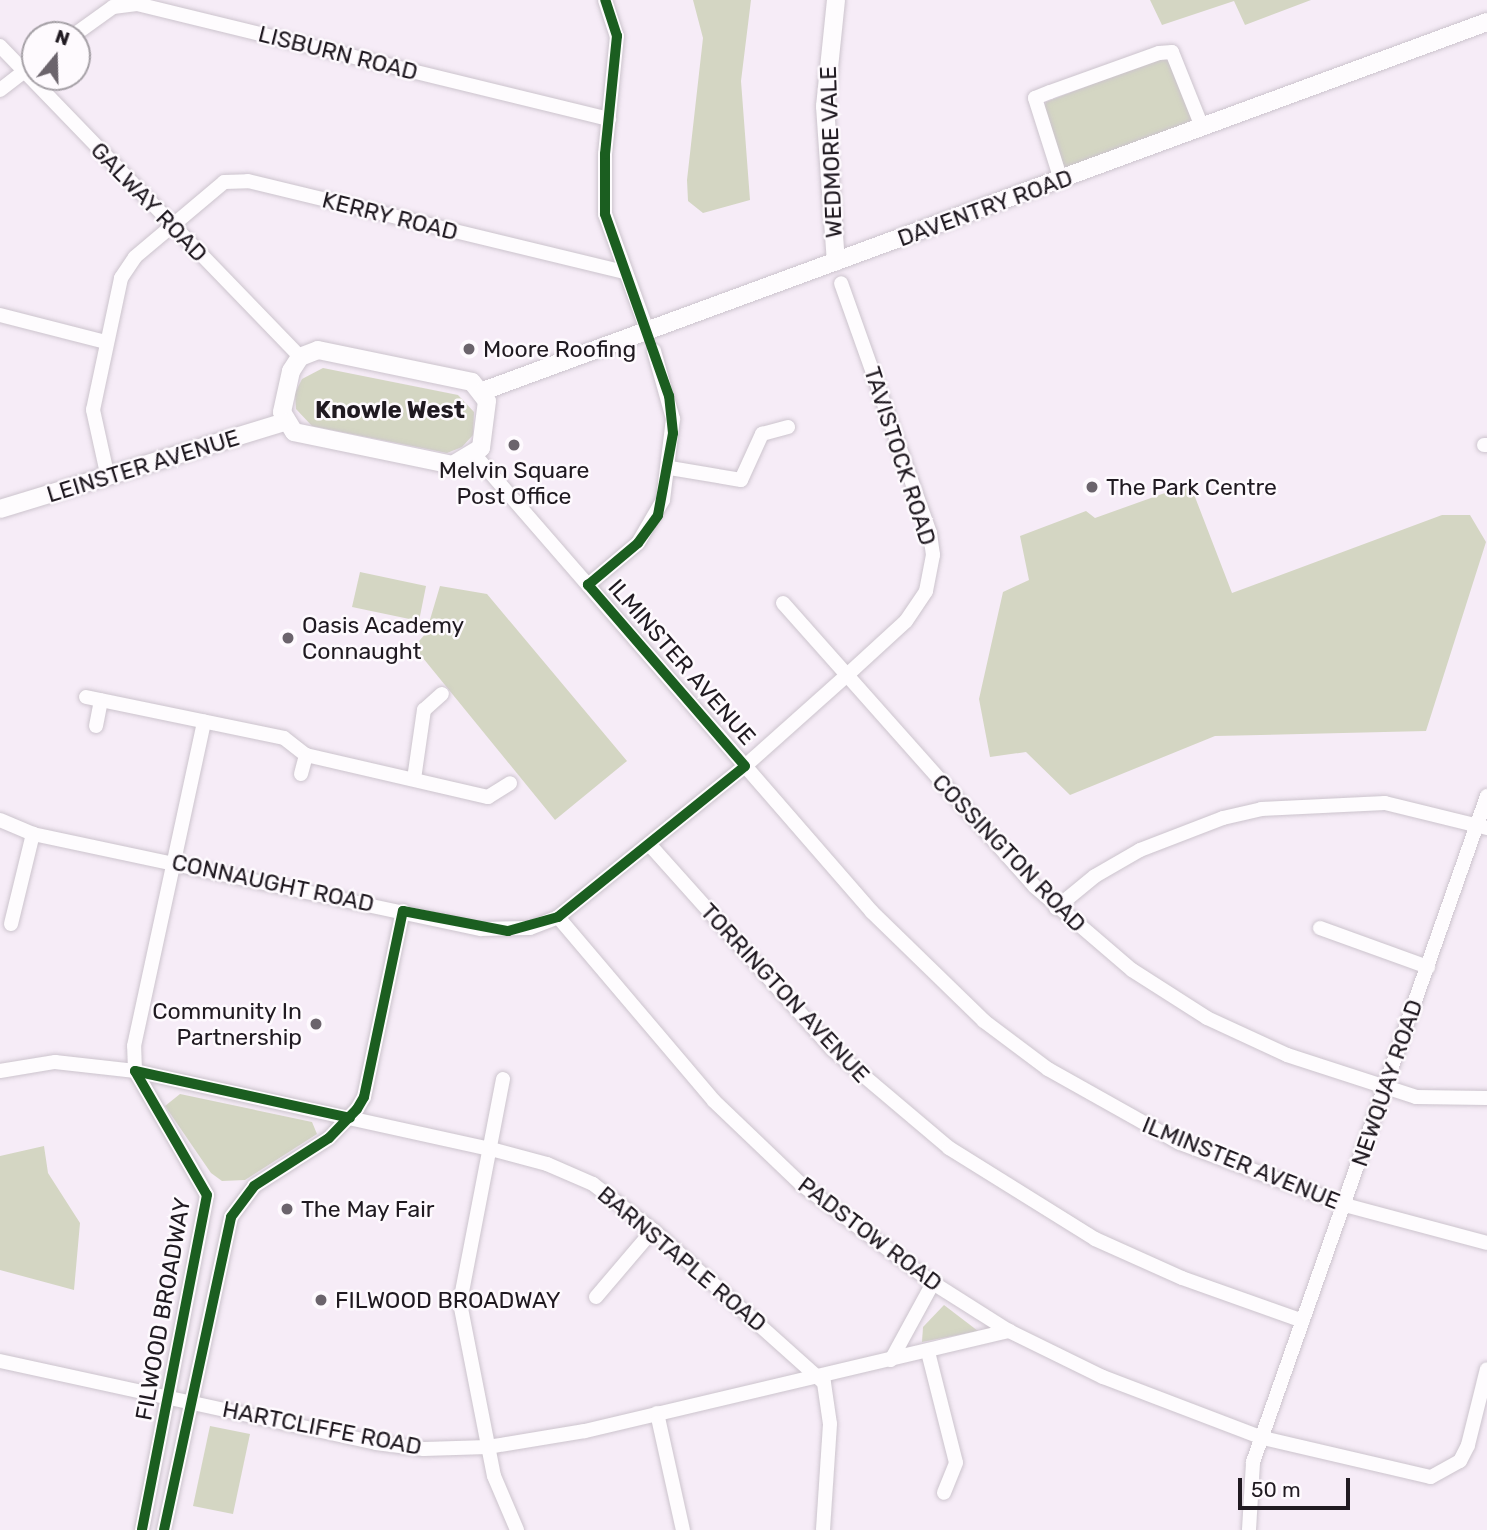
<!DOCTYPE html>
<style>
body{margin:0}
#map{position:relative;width:1487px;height:1530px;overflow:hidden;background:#f6ecf7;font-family:Rubik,sans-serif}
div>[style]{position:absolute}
.green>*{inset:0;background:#d4d6c3}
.roads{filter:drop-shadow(0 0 2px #ccc4cd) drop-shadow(0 0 2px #ccc4cd)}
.minor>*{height:14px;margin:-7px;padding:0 7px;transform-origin:7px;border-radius:7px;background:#fefcfe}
.tertiary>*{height:18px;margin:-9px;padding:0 9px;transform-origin:9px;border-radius:9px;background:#fefcfe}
.cycleway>*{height:10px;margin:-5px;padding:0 5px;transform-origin:5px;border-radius:5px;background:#1b5e20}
.dots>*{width:19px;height:19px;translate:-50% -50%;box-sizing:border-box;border:4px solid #fefafe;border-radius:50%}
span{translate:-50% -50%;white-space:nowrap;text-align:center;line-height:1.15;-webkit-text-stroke:5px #fefafe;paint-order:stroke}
.street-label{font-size:23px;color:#201a21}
.poi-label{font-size:23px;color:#201a21}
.left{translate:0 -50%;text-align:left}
.right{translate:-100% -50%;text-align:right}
.neighbourhood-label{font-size:24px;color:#201a21;font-weight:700}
.north{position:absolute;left:21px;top:21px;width:70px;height:70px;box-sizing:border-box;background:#fefafe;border:2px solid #a5a0a6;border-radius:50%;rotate:19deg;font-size:19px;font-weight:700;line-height:28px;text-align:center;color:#201a21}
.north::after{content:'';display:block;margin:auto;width:24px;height:32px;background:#6b646c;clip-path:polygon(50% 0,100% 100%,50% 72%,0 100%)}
.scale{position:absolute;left:1238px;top:1478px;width:112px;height:32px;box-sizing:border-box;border:4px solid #201a21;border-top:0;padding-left:9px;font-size:21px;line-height:24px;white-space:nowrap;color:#201a21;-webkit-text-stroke:5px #fefafe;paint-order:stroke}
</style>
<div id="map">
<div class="green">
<i style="clip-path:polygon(693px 0,751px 0,741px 81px,750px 200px,703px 213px,688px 201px,687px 180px,703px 38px)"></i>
<i style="clip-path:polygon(1150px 0,1311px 0,1245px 25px,1234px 1px,1162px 25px)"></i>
<i style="clip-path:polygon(1170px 54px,1193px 121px,1065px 169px,1043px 110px,1046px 102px)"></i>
<i style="clip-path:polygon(323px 368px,458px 395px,474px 412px,473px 435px,462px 447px,447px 453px,312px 426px,296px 409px,295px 393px,302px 379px)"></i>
<i style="clip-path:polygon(1190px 484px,1232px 593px,1442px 515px,1470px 515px,1486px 542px,1426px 731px,1215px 736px,1070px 795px,1026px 752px,990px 757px,979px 699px,1003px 592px,1029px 580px,1020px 536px,1086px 511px,1095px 518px)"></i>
<i style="clip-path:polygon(360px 572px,426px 586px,419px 621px,352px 607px)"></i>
<i style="clip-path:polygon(440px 586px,487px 594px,627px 761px,555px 820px,414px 647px,426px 633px)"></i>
<i style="clip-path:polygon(180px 1094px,312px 1122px,317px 1134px,245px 1180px,222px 1181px,211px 1173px,165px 1106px)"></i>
<i style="clip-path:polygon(44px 1146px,48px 1173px,80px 1223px,74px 1290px,0 1270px,0 1156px)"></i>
<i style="clip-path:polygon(944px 1305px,978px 1331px,922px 1342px,923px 1327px)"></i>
<i style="clip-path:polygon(210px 1426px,250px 1434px,233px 1514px,193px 1506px)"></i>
</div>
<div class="roads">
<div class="minor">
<i style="left:605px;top:0;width:38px;rotate:72deg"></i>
<i style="left:617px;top:36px;width:119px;rotate:95.8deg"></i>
<i style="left:605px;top:154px;width:60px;rotate:90deg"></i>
<i style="left:605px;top:214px;width:127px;rotate:70.1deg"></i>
<i style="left:74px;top:35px;width:48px;rotate:-35.7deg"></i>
<i style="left:113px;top:7px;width:24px;rotate:-7deg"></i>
<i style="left:137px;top:4px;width:486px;rotate:13.7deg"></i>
<i style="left:0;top:46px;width:432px;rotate:46deg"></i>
<i style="left:0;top:90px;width:44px;rotate:-37.6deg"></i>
<i style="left:1061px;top:180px;width:86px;rotate:-107.6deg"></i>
<i style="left:1035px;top:98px;width:16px;rotate:-22deg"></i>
<i style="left:1050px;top:92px;width:116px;rotate:-19.7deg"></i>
<i style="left:1159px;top:53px;width:13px;rotate:-4deg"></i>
<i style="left:1172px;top:52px;width:81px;rotate:68.2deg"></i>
<i style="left:0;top:315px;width:109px;rotate:14.3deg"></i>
<i style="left:1484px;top:445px;width:3px"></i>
<i style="left:474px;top:454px;width:607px;rotate:49.01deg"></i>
<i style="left:872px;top:912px;width:156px;rotate:44.2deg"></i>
<i style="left:984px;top:1021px;width:80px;rotate:36.9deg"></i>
<i style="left:1048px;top:1069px;width:151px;rotate:29.3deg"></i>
<i style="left:1180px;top:1143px;width:176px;rotate:20.6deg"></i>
<i style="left:1345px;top:1205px;width:147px;rotate:15deg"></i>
<i style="left:670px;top:468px;width:72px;rotate:9.6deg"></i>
<i style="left:741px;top:480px;width:51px;rotate:-65.5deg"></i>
<i style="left:762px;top:434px;width:27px;rotate:-15deg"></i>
<i style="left:108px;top:478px;width:70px;rotate:-102.4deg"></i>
<i style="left:93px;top:410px;width:135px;rotate:-78deg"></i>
<i style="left:121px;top:278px;width:25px;rotate:-56deg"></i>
<i style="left:135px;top:257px;width:116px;rotate:-40.1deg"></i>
<i style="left:224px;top:182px;width:24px;rotate:-2deg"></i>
<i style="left:248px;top:181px;width:386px;rotate:13.6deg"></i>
<i style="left:588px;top:585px;width:65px;rotate:-40deg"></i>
<i style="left:638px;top:543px;width:50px;rotate:-59.8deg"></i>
<i style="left:663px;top:500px;width:82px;rotate:-83deg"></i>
<i style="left:673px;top:419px;width:71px;rotate:-105.6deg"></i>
<i style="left:783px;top:603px;width:378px;rotate:48.4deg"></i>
<i style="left:1034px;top:886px;width:129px;rotate:40.6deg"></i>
<i style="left:1132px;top:970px;width:89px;rotate:32.6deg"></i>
<i style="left:1207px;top:1018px;width:88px;rotate:24.8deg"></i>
<i style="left:1287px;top:1055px;width:136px;rotate:18deg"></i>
<i style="left:1416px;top:1097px;width:71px;rotate:0.8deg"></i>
<i style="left:86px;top:697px;width:202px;rotate:11.7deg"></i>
<i style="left:284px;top:738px;width:28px;rotate:38deg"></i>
<i style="left:306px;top:755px;width:187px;rotate:13deg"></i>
<i style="left:488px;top:797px;width:26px;rotate:-32deg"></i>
<i style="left:96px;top:726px;width:26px;rotate:-79deg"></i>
<i style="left:301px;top:774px;width:20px;rotate:-75deg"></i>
<i style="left:414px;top:779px;width:70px;rotate:-81.8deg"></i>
<i style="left:424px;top:710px;width:24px;rotate:-42deg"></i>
<i style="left:0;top:820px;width:36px;rotate:23deg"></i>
<i style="left:33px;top:834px;width:458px;rotate:12deg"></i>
<i style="left:481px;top:929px;width:49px;rotate:-1.2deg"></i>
<i style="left:530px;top:928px;width:30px;rotate:-21deg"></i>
<i style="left:558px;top:917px;width:240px;rotate:-38.9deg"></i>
<i style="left:745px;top:766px;width:135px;rotate:-41.7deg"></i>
<i style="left:846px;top:676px;width:81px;rotate:-42.5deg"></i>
<i style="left:906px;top:621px;width:36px;rotate:-56deg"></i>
<i style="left:926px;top:591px;width:37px;rotate:-79deg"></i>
<i style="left:933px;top:555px;width:22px;rotate:-98deg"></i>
<i style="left:930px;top:533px;width:265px;rotate:-109.6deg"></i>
<i style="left:649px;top:844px;width:275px;rotate:48.2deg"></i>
<i style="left:832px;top:1049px;width:153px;rotate:40.2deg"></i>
<i style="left:949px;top:1148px;width:172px;rotate:31.9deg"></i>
<i style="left:1095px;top:1239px;width:95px;rotate:24.1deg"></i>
<i style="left:1182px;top:1278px;width:128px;rotate:19.6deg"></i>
<i style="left:1056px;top:908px;width:50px;rotate:-39.4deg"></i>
<i style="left:1095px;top:876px;width:52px;rotate:-30deg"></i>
<i style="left:1140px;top:850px;width:89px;rotate:-21.1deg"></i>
<i style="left:1223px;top:818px;width:39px;rotate:-13deg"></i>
<i style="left:1261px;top:809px;width:124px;rotate:-2.8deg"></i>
<i style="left:1385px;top:803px;width:105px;rotate:13.8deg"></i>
<i style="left:558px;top:917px;width:241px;rotate:49.7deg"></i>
<i style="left:714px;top:1101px;width:120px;rotate:43.7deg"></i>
<i style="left:801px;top:1184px;width:165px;rotate:36.9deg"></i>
<i style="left:933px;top:1283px;width:90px;rotate:32.3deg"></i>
<i style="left:1009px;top:1331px;width:105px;rotate:26.1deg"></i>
<i style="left:1103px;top:1377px;width:171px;rotate:20.9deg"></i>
<i style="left:1263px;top:1438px;width:172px;rotate:13.1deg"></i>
<i style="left:1431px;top:1477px;width:33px;rotate:-29deg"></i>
<i style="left:1460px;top:1461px;width:18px;rotate:-63deg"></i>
<i style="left:1468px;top:1445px;width:78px;rotate:-76deg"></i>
<i style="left:11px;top:924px;width:93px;rotate:-76.3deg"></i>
<i style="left:1320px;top:928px;width:115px;rotate:19.9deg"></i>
<i style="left:0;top:1071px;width:56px;rotate:-9.3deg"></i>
<i style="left:55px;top:1062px;width:81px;rotate:6.4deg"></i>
<i style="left:135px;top:1071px;width:364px;rotate:12.4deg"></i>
<i style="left:491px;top:1149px;width:58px;rotate:15deg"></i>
<i style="left:547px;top:1164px;width:50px;rotate:23.5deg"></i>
<i style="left:593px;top:1184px;width:76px;rotate:37.5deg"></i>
<i style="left:653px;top:1230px;width:229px;rotate:41.8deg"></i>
<i style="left:824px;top:1383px;width:41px;rotate:81.7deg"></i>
<i style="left:830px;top:1424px;width:106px;rotate:93.8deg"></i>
<i style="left:503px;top:1079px;width:228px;rotate:100.9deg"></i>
<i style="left:460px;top:1303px;width:176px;rotate:78.9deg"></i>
<i style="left:494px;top:1476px;width:59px;rotate:66.9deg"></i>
<i style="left:596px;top:1297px;width:88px;rotate:-49.6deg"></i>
<i style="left:928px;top:1352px;width:114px;rotate:75.8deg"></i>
<i style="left:956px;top:1463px;width:32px;rotate:112deg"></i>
<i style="left:891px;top:1360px;width:88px;rotate:-61.4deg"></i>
<i style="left:0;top:1361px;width:385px;rotate:12.3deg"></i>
<i style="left:376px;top:1443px;width:48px;rotate:7.1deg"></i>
<i style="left:424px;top:1449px;width:64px;rotate:-1.8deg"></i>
<i style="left:488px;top:1447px;width:98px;rotate:-9.4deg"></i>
<i style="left:585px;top:1431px;width:436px;rotate:-13.3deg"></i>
<i style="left:657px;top:1413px;width:120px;rotate:77.5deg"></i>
<i style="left:142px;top:1530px;width:341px;rotate:-79deg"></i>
<i style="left:207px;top:1195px;width:143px;rotate:-120.1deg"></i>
<i style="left:135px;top:1071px;width:25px;rotate:-92deg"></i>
<i style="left:134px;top:1046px;width:332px;rotate:-77.8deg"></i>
<i style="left:164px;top:1530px;width:320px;rotate:-77.9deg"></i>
<i style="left:231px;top:1217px;width:39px;rotate:-53deg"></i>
<i style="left:254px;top:1186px;width:89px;rotate:-32.6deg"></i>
<i style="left:329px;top:1138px;width:40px;rotate:-46deg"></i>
<i style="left:357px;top:1109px;width:14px;rotate:-60deg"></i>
<i style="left:364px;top:1097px;width:190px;rotate:-78.2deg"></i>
<i style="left:1249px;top:1530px;width:68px;rotate:-86.6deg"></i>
<i style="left:1253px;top:1462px;width:706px;rotate:-70.64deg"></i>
</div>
<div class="tertiary">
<i style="left:836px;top:0;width:107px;rotate:95.9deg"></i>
<i style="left:825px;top:106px;width:156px;rotate:86deg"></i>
<i style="left:318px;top:350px;width:157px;rotate:11.7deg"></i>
<i style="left:472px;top:382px;width:24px;rotate:52deg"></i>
<i style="left:487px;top:401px;width:47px;rotate:97.3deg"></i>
<i style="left:481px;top:448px;width:33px;rotate:149deg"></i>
<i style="left:453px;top:465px;width:162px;rotate:-168.3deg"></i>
<i style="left:294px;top:432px;width:23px;rotate:-121deg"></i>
<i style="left:282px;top:412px;width:42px;rotate:-77.6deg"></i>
<i style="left:291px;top:371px;width:17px;rotate:-57deg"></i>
<i style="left:300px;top:357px;width:19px;rotate:-21deg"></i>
<i style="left:483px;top:391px;width:1070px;rotate:-20.18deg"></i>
<i style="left:0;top:509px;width:298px;rotate:-17deg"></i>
</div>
</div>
<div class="cycleway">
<i style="left:135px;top:1071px;width:143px;rotate:59.9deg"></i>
<i style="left:207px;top:1195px;width:341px;rotate:101deg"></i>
<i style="left:135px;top:1071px;width:220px;rotate:12.3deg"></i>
<i style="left:164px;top:1530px;width:320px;rotate:-77.9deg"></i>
<i style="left:231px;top:1217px;width:39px;rotate:-53deg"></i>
<i style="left:254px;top:1186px;width:89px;rotate:-32.6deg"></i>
<i style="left:329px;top:1138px;width:40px;rotate:-46deg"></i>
<i style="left:357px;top:1109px;width:14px;rotate:-60deg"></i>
<i style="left:364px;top:1097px;width:190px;rotate:-78.2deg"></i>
<i style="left:403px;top:911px;width:107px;rotate:10.8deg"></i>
<i style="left:508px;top:931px;width:52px;rotate:-15.6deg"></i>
<i style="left:558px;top:917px;width:240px;rotate:-38.9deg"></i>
<i style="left:745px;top:766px;width:240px;rotate:-130.9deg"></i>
<i style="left:588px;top:585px;width:65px;rotate:-40deg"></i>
<i style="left:638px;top:543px;width:34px;rotate:-54deg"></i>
<i style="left:658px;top:515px;width:83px;rotate:-79.6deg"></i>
<i style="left:673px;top:433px;width:37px;rotate:-96deg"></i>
<i style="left:669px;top:396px;width:193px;rotate:-109.4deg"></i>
<i style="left:605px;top:214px;width:60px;rotate:-90deg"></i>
<i style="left:605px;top:154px;width:119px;rotate:-84.2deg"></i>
<i style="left:617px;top:36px;width:38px;rotate:-108deg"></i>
</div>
<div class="dots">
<i style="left:469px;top:349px;background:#6b646c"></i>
<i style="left:514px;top:445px;background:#6b646c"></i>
<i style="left:1092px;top:487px;background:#6b646c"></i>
<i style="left:288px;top:638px;background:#6b646c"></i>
<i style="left:316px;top:1024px;background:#6b646c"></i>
<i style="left:287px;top:1209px;background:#6b646c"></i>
<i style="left:321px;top:1300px;background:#6b646c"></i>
</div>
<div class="street-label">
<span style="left:338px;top:53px;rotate:14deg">LISBURN ROAD</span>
<span style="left:831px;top:152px;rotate:-92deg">WEDMORE VALE</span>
<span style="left:149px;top:202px;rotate:46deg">GALWAY ROAD</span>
<span style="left:985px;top:208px;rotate:-20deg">DAVENTRY ROAD</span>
<span style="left:390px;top:216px;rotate:14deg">KERRY ROAD</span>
<span style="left:900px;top:456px;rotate:72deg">TAVISTOCK ROAD</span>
<span style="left:143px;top:466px;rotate:-17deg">LEINSTER AVENUE</span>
<span style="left:682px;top:662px;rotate:49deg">ILMINSTER AVENUE</span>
<span style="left:1009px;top:853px;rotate:46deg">COSSINGTON ROAD</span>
<span style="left:273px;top:883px;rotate:12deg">CONNAUGHT ROAD</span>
<span style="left:785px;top:993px;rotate:47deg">TORRINGTON AVENUE</span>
<span style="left:1387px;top:1083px;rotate:-71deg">NEWQUAY ROAD</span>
<span style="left:1241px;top:1163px;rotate:22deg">ILMINSTER AVENUE</span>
<span style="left:870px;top:1234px;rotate:37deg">PADSTOW ROAD</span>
<span style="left:682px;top:1259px;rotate:40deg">BARNSTAPLE ROAD</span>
<span style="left:163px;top:1309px;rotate:-80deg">FILWOOD BROADWAY</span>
<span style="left:322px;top:1428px;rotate:11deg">HARTCLIFFE ROAD</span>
</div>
<div class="poi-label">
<span class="left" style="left:483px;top:349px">Moore Roofing</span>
<span style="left:514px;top:483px">Melvin Square<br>Post Office</span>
<span class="left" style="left:1106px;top:487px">The Park Centre</span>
<span class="left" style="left:302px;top:638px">Oasis Academy<br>Connaught</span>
<span class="right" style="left:302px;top:1024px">Community In<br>Partnership</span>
<span class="left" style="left:301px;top:1209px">The May Fair</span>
<span class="left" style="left:335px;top:1300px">FILWOOD BROADWAY</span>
</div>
<div class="neighbourhood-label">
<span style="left:390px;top:411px">Knowle West</span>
</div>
<div class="north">N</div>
<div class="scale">50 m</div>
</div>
